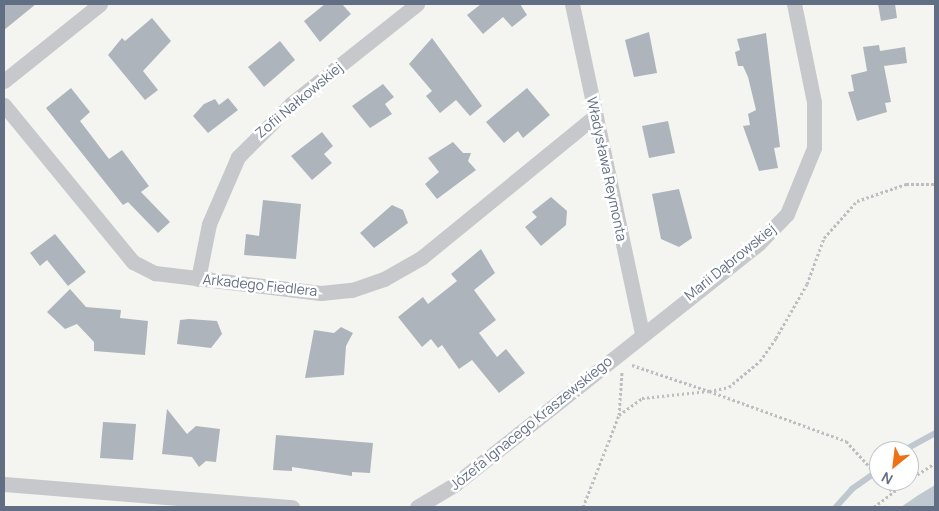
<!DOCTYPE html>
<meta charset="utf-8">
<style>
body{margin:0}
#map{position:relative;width:939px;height:511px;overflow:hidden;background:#f4f5f0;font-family:Manrope,sans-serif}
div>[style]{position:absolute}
.water>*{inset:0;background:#bfc8cf}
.stream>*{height:5.5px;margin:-2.75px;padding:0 2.75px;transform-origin:2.75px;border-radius:2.75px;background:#bfc8cf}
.building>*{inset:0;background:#aeb4bb}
.path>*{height:3px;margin-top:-1.5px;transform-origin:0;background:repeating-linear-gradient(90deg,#bdbec1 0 2.5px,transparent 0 5px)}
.street>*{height:15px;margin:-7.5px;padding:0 7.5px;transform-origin:7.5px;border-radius:7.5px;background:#c6c8cc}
span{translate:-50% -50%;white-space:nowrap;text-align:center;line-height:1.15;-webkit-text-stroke:5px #fff;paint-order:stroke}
.street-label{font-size:14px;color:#616e83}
.frame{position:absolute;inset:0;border:5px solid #616e83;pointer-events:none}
.north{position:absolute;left:869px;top:441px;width:50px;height:50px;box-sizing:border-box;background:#fff;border:1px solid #c0c5cd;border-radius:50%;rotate:209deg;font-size:14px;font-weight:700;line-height:20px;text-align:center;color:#616e83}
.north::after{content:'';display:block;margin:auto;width:18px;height:22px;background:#ef7116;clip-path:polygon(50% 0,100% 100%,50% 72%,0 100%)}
</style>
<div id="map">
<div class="water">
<i style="clip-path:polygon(935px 485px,935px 507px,901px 507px,917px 496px)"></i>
</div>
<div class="stream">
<i style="left:903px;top:451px;width:37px;rotate:-29deg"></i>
<i style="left:836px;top:507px;width:24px;rotate:-48deg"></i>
<i style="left:852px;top:489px;width:33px;rotate:-35deg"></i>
</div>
<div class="building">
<i style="clip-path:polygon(4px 4px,36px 4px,4px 30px)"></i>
<i style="clip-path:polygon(325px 4px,342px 4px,351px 14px,320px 42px,304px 21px)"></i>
<i style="clip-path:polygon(481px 4px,520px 4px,527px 15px,512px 27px,503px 17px,483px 34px,467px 15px)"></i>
<i style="clip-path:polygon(878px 4px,895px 4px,897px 18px,881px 21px)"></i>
<i style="clip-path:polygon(152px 18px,171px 41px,143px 71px,158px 90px,145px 100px,108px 55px,122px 38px,125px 41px)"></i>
<i style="clip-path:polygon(649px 32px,657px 73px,634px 77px,625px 40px)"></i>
<i style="clip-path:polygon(766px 33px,780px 147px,774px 148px,778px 168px,759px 171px,743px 126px,750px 125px,748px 114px,756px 110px,748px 77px,743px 66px,738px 66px,735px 52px,740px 50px,737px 39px)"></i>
<i style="clip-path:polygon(432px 38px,482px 106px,470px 116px,456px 100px,440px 113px,426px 96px,432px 91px,409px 64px)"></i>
<i style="clip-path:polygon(280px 41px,295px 60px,264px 87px,248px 67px)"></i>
<i style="clip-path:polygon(879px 45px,880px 51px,905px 47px,907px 63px,884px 66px,891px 102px,885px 103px,887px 112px,857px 121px,848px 92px,854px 91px,851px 75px,867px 71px,863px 47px)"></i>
<i style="clip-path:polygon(383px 84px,394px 97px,385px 104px,392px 114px,370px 128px,352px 106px)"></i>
<i style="clip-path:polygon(71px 88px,90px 112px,80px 121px,109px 159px,122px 150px,149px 186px,141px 192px,170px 222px,158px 233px,128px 202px,123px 205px,46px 108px)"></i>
<i style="clip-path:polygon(527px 88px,550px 115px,523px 138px,518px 131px,504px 143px,486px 122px)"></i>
<i style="clip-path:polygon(228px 98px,238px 110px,208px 133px,193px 116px,204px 104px,215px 99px,219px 105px)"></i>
<i style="clip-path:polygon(668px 121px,675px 153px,649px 158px,642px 126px)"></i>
<i style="clip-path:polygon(322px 132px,333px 146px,324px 154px,332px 163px,312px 180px,291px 156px)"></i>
<i style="clip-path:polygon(453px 142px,463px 153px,471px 153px,468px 161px,476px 170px,437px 199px,425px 184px,439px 172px,428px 158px)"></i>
<i style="clip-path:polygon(679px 189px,692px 238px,679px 247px,661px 239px,652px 194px)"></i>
<i style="clip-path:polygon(551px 197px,567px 211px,566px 225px,541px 246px,525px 227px,537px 217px,532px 212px)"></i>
<i style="clip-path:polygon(263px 200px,301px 204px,296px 259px,244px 255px,246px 234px,259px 236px)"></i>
<i style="clip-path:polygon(392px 205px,403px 210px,408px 223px,374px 248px,360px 233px)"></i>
<i style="clip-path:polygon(55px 234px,86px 272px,68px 286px,47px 260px,40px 266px,30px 253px)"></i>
<i style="clip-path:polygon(481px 249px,495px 273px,474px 290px,496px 320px,479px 333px,497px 357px,506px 349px,525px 373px,499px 393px,472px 360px,459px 369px,442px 345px,438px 348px,431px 339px,422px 347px,398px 317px,423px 297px,428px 304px,457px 281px,451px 274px)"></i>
<i style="clip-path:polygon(70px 289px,86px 307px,121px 310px,120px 318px,148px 321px,145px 355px,94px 351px,94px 342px,77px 324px,65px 329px,47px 312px)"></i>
<i style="clip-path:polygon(189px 319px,217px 321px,222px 334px,211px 348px,177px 344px,180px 320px)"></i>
<i style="clip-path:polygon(341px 327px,353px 333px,346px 346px,344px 375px,305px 378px,314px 330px,334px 333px)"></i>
<i style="clip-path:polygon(167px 409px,187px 434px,196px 426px,220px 429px,216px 462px,206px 461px,199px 467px,192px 457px,162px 454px)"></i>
<i style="clip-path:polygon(103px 422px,136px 424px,133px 460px,100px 458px)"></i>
<i style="clip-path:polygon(276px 435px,373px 443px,370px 473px,352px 472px,352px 476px,292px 467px,292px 471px,273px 470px)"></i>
</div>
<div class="path">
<i style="left:632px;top:365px;width:81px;rotate:18.7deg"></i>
<i style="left:709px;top:391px;width:20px;rotate:-11deg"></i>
<i style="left:729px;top:387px;width:40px;rotate:-40deg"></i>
<i style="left:760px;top:361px;width:28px;rotate:-55deg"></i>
<i style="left:776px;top:338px;width:62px;rotate:-60.1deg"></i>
<i style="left:807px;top:284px;width:49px;rotate:-69.7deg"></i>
<i style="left:824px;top:238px;width:50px;rotate:-48.3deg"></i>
<i style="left:857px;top:201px;width:52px;rotate:-19.1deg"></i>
<i style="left:906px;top:184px;width:29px"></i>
<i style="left:619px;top:415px;width:29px;rotate:-36deg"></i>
<i style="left:642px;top:398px;width:67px;rotate:-6deg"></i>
<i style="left:709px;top:391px;width:146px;rotate:20.1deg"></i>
<i style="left:846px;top:441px;width:49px;rotate:47.5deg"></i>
<i style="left:909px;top:480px;width:31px;rotate:-33deg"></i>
<i style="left:883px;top:481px;width:15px;rotate:48deg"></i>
<i style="left:583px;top:507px;width:99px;rotate:-68.6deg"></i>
<i style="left:619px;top:415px;width:43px;rotate:-86deg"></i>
<i style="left:874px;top:507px;width:43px;rotate:-37.4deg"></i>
</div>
<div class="street">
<i style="left:572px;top:4px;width:337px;rotate:78deg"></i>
<i style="left:4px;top:81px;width:123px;rotate:-38.7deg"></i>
<i style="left:4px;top:105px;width:203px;rotate:50.6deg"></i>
<i style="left:133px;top:262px;width:25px;rotate:27deg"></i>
<i style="left:155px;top:273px;width:167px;rotate:6.9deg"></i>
<i style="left:321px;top:293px;width:31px;rotate:-6deg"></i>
<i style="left:352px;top:290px;width:34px;rotate:-19deg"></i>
<i style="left:384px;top:279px;width:43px;rotate:-29.6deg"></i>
<i style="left:421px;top:258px;width:225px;rotate:-39.2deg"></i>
<i style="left:198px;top:279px;width:56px;rotate:-78.7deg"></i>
<i style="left:209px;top:224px;width:73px;rotate:-66.6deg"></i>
<i style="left:238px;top:157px;width:75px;rotate:-45deg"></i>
<i style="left:291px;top:104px;width:161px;rotate:-38.4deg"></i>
<i style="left:4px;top:484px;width:289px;rotate:4.6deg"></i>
<i style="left:417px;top:507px;width:43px;rotate:-30.7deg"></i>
<i style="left:454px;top:485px;width:389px;rotate:-38.4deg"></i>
<i style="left:759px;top:243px;width:40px;rotate:-46deg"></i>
<i style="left:787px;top:214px;width:71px;rotate:-67.8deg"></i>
<i style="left:814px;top:148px;width:46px;rotate:-90deg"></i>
<i style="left:814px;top:102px;width:100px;rotate:-101.5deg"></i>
</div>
<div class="street-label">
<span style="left:299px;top:100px;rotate:-40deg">Zofii Nałkowskiej</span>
<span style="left:607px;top:169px;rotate:78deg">Władysława Reymonta</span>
<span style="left:730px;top:262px;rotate:-39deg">Marii Dąbrowskiej</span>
<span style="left:260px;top:285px;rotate:6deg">Arkadego Fiedlera</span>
<span style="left:531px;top:423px;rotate:-39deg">Józefa Ignacego Kraszewskiego</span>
</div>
<div class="frame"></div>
<div class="north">N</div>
</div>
